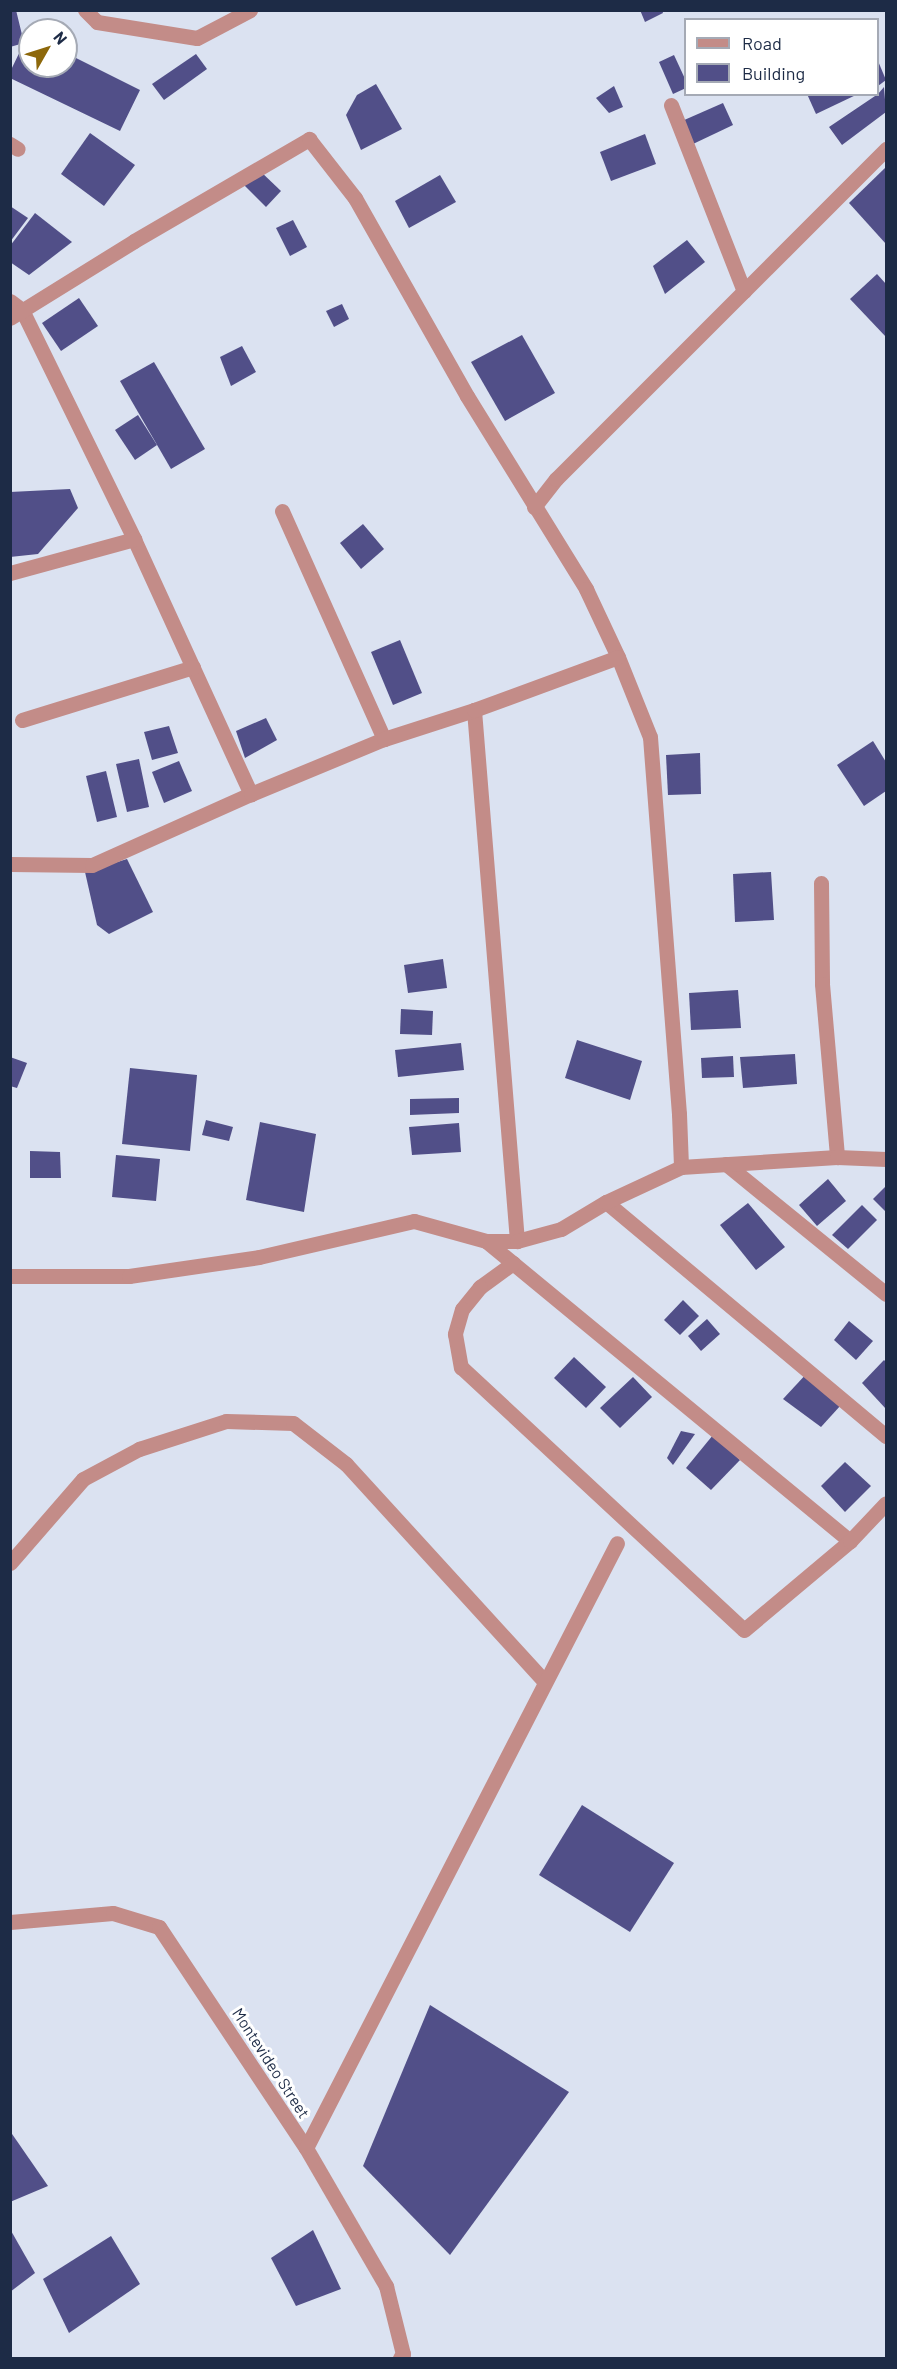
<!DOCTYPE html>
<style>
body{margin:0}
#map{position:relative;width:897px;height:2369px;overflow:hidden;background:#dbe2f1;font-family:Barlow,sans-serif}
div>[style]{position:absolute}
.building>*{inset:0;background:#514f88}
.minor>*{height:15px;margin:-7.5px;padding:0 7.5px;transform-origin:7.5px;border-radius:7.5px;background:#c38c88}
span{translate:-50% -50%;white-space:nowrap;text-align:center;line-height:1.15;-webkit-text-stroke:6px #fff;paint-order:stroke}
.street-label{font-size:16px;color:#1d2b46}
.frame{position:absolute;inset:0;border:12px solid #1d2b46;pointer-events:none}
.legend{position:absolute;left:684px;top:18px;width:195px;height:78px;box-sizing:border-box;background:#fff;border:2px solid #a5aab5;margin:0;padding:8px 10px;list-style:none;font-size:18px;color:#1d2b46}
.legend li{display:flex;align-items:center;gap:12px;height:30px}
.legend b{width:30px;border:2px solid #a5aab5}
.north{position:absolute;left:18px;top:18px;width:60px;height:60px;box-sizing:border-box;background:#fff;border:2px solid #a5aab5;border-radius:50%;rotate:51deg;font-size:16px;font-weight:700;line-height:24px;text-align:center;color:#1d2b46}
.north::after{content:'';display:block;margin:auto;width:21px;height:27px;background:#8d680b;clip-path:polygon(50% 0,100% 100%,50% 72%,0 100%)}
</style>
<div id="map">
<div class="building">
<i style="clip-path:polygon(10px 10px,16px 10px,24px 43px,30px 36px,30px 66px,66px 66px,66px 53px,140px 90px,120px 131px,10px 78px,10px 72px,24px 43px,10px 47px)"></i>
<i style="clip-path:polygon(640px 10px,662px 10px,663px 13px,645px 22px)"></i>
<i style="clip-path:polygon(196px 54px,207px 69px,164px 100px,152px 84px)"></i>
<i style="clip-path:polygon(674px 55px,686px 81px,686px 88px,673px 94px,659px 62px)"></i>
<i style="clip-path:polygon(878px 61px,886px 80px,878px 86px)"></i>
<i style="clip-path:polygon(376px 84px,402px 129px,361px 150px,346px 115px,357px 95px)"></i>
<i style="clip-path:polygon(614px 86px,623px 107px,609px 113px,596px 98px)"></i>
<i style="clip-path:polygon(884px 87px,886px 112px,842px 145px,829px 127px,878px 94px)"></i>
<i style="clip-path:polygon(807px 94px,858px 94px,816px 114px)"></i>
<i style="clip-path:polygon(723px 103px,733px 125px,693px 144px,682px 121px)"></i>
<i style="clip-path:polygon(90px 133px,135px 165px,104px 206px,61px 174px)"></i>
<i style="clip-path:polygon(645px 134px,656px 164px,611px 181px,600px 152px)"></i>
<i style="clip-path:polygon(886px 167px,886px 244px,849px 203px)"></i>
<i style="clip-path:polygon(259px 170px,281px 191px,266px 207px,244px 185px)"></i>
<i style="clip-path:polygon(440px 175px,456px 202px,409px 228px,395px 201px)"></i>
<i style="clip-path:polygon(10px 206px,28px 218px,10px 242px)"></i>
<i style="clip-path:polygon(35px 213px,72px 242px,29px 275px,10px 262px,10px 246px)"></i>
<i style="clip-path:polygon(293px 220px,307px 247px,290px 256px,276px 228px)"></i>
<i style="clip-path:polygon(687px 240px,705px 262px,665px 294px,653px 266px)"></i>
<i style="clip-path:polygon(877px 274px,886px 284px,886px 337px,850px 299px)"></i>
<i style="clip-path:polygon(79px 298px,98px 326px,61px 351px,42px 323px)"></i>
<i style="clip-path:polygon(342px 304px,349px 319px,334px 327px,326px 311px)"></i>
<i style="clip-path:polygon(522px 335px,555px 393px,505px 421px,471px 362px)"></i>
<i style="clip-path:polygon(242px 346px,256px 372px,231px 386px,220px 357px)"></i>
<i style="clip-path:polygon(154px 362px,205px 449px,171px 469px,120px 381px)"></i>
<i style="clip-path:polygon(138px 415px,157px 445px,135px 460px,115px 430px)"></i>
<i style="clip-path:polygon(70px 489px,78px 508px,38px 554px,10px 557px,10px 492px)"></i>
<i style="clip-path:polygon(363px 524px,384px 549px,361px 569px,340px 543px)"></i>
<i style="clip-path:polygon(400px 640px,422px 693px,393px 705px,371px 652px)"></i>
<i style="clip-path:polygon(266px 718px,277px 740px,245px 758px,236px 731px)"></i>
<i style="clip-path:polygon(169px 726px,178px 753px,152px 760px,144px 732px)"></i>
<i style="clip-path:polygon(873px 741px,886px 762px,886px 791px,864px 806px,837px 765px)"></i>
<i style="clip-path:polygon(700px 753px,701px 794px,668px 795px,666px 755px)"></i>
<i style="clip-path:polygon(139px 759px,149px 807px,127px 812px,116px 764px)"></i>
<i style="clip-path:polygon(179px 761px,192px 791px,164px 803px,152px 772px)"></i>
<i style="clip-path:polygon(106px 771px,117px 817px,97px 822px,86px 776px)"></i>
<i style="clip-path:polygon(127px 859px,153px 912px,109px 934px,97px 925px,85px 872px)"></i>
<i style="clip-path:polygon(771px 872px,774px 920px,735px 922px,733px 874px)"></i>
<i style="clip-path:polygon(443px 959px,447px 988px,408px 993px,404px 965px)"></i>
<i style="clip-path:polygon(738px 990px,741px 1028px,691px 1030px,689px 993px)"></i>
<i style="clip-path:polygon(401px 1009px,433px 1011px,432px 1035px,400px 1034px)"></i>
<i style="clip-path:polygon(577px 1040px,642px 1061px,630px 1100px,565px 1078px)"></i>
<i style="clip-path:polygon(461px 1043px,464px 1070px,398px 1077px,395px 1050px)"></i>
<i style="clip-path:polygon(795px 1054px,797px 1084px,743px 1088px,740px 1057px)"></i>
<i style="clip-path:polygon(733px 1056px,734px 1077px,702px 1078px,701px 1058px)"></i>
<i style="clip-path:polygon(10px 1057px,27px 1063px,17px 1088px,10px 1086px)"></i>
<i style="clip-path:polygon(130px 1068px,197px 1075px,190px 1151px,122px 1144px)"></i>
<i style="clip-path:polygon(459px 1098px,459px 1113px,410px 1115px,410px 1099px)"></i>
<i style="clip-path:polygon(206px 1120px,233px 1127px,229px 1141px,202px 1135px)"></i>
<i style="clip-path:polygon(260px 1122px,316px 1134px,304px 1212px,246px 1200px)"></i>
<i style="clip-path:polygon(459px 1123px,461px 1152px,412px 1155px,409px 1127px)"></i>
<i style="clip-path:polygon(30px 1151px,60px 1152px,61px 1178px,30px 1178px)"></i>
<i style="clip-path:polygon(116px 1155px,160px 1159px,156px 1201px,112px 1197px)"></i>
<i style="clip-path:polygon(828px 1179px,846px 1201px,817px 1226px,799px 1205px)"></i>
<i style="clip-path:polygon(886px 1186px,886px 1212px,873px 1199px)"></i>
<i style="clip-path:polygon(748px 1203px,785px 1247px,756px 1270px,720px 1225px)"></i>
<i style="clip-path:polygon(862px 1205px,877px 1220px,848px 1249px,832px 1235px)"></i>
<i style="clip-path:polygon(683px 1300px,699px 1316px,680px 1335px,664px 1320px)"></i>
<i style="clip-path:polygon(707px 1319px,720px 1334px,701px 1351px,688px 1336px)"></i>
<i style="clip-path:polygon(849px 1321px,873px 1341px,856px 1360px,834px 1340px)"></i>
<i style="clip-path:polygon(574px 1357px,606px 1387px,586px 1408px,554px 1378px)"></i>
<i style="clip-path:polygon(884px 1360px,886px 1362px,886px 1409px,862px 1383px)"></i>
<i style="clip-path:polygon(809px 1371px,841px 1405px,821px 1427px,783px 1399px)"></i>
<i style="clip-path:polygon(633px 1377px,652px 1397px,620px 1428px,600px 1408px)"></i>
<i style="clip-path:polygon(681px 1431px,695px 1434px,673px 1465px,667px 1458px)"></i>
<i style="clip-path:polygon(713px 1435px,740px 1460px,711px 1490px,686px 1468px)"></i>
<i style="clip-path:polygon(845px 1462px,871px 1486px,845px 1512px,821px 1486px)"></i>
<i style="clip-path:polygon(582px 1805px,674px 1863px,630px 1932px,539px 1875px)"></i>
<i style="clip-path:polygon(430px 2005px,569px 2092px,450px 2255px,363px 2166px)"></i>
<i style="clip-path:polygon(10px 2131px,48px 2186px,10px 2202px)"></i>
<i style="clip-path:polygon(10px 2229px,35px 2273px,10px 2292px)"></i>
<i style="clip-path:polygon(313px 2230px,341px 2289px,296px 2306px,271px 2258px)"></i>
<i style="clip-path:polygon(111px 2236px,140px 2284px,69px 2333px,43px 2279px)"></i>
</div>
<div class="minor">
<i style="left:85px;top:10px;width:17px;rotate:45deg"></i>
<i style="left:97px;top:22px;width:101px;rotate:9.1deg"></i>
<i style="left:197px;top:38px;width:60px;rotate:-27.8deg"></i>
<i style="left:671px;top:105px;width:200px;rotate:68.6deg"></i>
<i style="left:10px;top:144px;width:9px;rotate:32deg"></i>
<i style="left:10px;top:301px;width:15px;rotate:37deg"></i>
<i style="left:22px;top:310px;width:255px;rotate:63.9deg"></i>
<i style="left:134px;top:539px;width:281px;rotate:65.4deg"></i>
<i style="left:10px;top:318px;width:146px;rotate:-31.8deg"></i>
<i style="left:134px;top:241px;width:203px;rotate:-30.2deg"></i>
<i style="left:309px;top:139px;width:75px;rotate:52.1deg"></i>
<i style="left:355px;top:198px;width:227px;rotate:60.5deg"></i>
<i style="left:467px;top:396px;width:227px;rotate:58.3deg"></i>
<i style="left:586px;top:589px;width:75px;rotate:64.8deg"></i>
<i style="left:618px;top:657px;width:86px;rotate:68.2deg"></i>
<i style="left:650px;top:737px;width:378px;rotate:85.6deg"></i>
<i style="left:679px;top:1114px;width:53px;rotate:87.8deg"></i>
<i style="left:534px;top:507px;width:36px;rotate:-52deg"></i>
<i style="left:556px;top:479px;width:467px;rotate:-45deg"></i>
<i style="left:282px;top:511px;width:250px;rotate:65.9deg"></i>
<i style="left:10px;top:573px;width:129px;rotate:-15.3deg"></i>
<i style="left:474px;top:710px;width:533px;rotate:85.37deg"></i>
<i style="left:22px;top:720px;width:179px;rotate:-17.2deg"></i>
<i style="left:10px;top:864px;width:82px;rotate:0.7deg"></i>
<i style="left:92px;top:865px;width:174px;rotate:-24.1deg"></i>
<i style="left:251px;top:794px;width:144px;rotate:-22.5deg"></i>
<i style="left:384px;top:739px;width:95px;rotate:-17.9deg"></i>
<i style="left:474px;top:710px;width:153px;rotate:-20.2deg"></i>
<i style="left:821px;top:883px;width:101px;rotate:89.4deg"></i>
<i style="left:822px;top:984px;width:174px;rotate:85deg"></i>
<i style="left:726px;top:1164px;width:206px;rotate:39.1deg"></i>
<i style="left:606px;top:1202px;width:365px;rotate:39.9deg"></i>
<i style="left:486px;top:1241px;width:472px;rotate:39.5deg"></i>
<i style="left:513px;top:1263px;width:41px;rotate:144deg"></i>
<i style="left:480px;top:1287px;width:28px;rotate:129deg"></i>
<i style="left:462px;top:1309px;width:26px;rotate:106deg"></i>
<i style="left:455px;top:1334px;width:34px;rotate:80deg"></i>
<i style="left:461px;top:1367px;width:386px;rotate:42.9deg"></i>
<i style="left:744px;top:1630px;width:138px;rotate:-40deg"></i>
<i style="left:850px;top:1541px;width:52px;rotate:-46.5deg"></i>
<i style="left:10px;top:1276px;width:119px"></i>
<i style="left:129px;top:1276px;width:131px;rotate:-8.3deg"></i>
<i style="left:259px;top:1257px;width:159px;rotate:-13.1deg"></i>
<i style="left:414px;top:1221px;width:75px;rotate:15.5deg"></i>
<i style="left:486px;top:1241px;width:31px"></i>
<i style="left:517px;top:1241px;width:46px;rotate:-15.3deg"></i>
<i style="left:561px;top:1229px;width:52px;rotate:-31deg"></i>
<i style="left:606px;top:1202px;width:83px;rotate:-25deg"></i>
<i style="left:681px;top:1167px;width:156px;rotate:-3.7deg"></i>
<i style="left:837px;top:1157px;width:49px;rotate:2.3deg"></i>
<i style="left:10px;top:1563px;width:111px;rotate:-49deg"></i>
<i style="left:83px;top:1479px;width:64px;rotate:-28.2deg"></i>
<i style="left:139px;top:1449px;width:91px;rotate:-17.8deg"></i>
<i style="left:226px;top:1421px;width:67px;rotate:1.7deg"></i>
<i style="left:293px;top:1423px;width:67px;rotate:37.7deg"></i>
<i style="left:346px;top:1464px;width:294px;rotate:47.6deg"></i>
<i style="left:10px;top:1922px;width:103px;rotate:-5deg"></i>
<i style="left:113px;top:1913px;width:48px;rotate:16.9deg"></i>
<i style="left:159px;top:1927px;width:265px;rotate:56.4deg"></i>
<i style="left:306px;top:2148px;width:160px;rotate:59.9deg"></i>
<i style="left:386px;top:2286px;width:70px;rotate:76deg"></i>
<i style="left:403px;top:2354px;width:5px;rotate:127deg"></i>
<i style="left:306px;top:2148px;width:680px;rotate:-62.79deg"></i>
</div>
<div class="street-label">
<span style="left:271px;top:2063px;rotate:57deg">Montevideo Street</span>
</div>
<div class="frame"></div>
<ul class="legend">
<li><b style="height:8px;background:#c38c88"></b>Road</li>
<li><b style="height:16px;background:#514f88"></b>Building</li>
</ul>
<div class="north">N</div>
</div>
